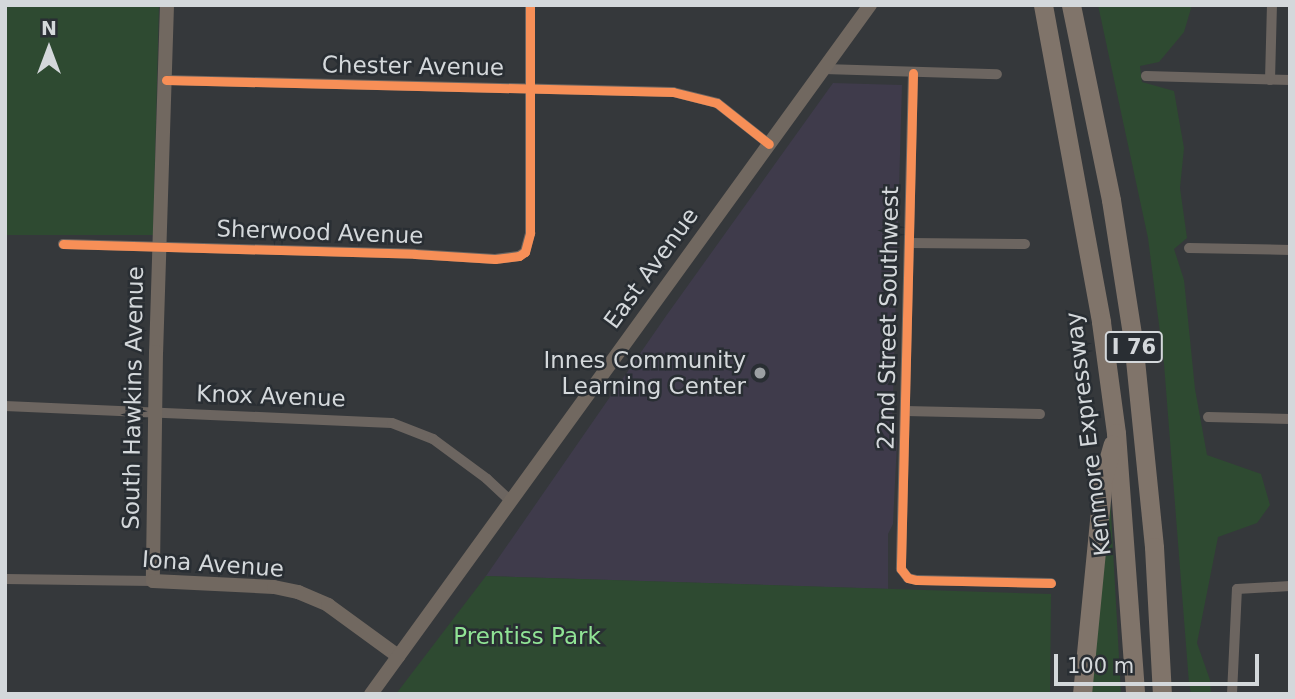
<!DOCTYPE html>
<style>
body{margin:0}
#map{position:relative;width:1295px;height:699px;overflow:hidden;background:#35383b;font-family:"DejaVu Sans",sans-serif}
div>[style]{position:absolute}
.education>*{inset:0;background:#3f3b4b}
.green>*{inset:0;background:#2e4a31}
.street>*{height:10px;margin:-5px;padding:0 5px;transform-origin:5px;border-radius:5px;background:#6c6560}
.secondary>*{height:14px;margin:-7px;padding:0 7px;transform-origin:7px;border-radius:7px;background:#716860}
.highway>*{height:19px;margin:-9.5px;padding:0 9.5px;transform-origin:9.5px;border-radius:9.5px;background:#80746a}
.cycleway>*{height:9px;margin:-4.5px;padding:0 4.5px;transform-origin:4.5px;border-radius:4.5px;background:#f78f57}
.dots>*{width:19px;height:19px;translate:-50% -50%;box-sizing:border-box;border:4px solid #292e33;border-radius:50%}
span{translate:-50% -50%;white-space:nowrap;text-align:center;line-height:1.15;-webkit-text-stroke:5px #292e33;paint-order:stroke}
.shield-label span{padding:2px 5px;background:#292e33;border:2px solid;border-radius:5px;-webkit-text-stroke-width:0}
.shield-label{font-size:21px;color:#d4d8db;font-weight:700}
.street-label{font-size:23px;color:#d4d8db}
.poi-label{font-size:23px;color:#d4d8db}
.right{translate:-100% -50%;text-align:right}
.park-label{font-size:23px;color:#90e395}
.frame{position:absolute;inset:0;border:7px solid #d4d8db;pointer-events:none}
.north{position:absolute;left:14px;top:14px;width:70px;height:70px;-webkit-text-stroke:5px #292e33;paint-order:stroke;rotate:0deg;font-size:19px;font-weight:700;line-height:28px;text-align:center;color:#d4d8db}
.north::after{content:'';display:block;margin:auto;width:24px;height:32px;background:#d4d8db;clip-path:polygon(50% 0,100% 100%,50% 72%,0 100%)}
.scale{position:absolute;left:1054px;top:654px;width:205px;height:32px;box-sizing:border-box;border:4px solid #d4d8db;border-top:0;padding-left:9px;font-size:21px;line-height:24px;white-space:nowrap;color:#d4d8db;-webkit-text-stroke:5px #292e33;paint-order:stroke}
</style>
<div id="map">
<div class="education">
<i style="clip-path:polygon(833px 83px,902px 85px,892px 430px,897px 442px,893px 524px,888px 534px,888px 589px,486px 576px,666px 316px)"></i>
</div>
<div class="green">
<i style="clip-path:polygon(5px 5px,159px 5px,153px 235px,5px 235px)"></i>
<i style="clip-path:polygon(1098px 5px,1192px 5px,1184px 32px,1159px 62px,1140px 66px,1142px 82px,1174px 91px,1184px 148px,1180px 188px,1187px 238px,1174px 249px,1184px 280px,1195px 389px,1207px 455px,1261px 474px,1270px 505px,1257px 523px,1218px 537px,1197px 643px,1210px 680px,1211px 694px,1191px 694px,1189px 683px,1164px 364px,1148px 238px)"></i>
<i style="clip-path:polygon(1110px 495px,1121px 694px,1088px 694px)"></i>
<i style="clip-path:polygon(486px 576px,1051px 594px,1050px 694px,396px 694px)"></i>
</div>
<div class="street">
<i style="left:824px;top:69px;width:173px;rotate:1.7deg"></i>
<i style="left:913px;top:73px;width:496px;rotate:91.4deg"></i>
<i style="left:901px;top:569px;width:11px;rotate:52deg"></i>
<i style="left:908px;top:578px;width:9px;rotate:13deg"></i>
<i style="left:917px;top:580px;width:134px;rotate:1.3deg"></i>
<i style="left:1146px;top:76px;width:144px;rotate:1.6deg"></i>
<i style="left:166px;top:80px;width:507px;rotate:1.36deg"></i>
<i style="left:673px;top:92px;width:45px;rotate:14deg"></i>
<i style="left:717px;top:103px;width:66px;rotate:38.3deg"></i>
<i style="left:1270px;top:80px;width:75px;rotate:-88.5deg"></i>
<i style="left:909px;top:243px;width:116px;rotate:0.5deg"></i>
<i style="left:63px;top:244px;width:352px;rotate:1.6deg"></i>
<i style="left:415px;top:254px;width:80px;rotate:3.6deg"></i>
<i style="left:495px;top:259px;width:24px;rotate:-7deg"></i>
<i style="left:519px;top:256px;width:7px;rotate:-34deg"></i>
<i style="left:525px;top:252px;width:20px;rotate:-75deg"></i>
<i style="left:530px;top:233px;width:228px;rotate:-90deg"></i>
<i style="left:1189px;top:248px;width:101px;rotate:1.1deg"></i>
<i style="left:5px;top:406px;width:387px;rotate:2.5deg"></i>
<i style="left:392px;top:423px;width:44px;rotate:21.3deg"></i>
<i style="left:433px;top:439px;width:67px;rotate:36.5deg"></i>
<i style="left:487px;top:479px;width:33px;rotate:43deg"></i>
<i style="left:905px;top:411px;width:135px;rotate:1.3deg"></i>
<i style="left:1208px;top:417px;width:82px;rotate:1.4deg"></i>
<i style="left:5px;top:579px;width:148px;rotate:0.8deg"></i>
<i style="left:1232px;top:694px;width:105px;rotate:-87.3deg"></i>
<i style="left:1237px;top:589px;width:53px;rotate:-3.2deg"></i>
</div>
<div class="secondary">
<i style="left:167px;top:5px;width:347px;rotate:91.8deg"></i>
<i style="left:156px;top:352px;width:229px;rotate:90.8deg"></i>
<i style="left:153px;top:581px;width:121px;rotate:2.8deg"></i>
<i style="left:274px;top:587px;width:25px;rotate:12deg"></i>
<i style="left:298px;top:592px;width:33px;rotate:23deg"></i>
<i style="left:328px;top:605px;width:87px;rotate:36.1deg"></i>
<i style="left:371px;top:694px;width:851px;rotate:-54.09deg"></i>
</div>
<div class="highway">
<i style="left:1043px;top:5px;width:322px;rotate:79.6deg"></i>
<i style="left:1101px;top:322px;width:112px;rotate:82.3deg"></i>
<i style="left:1116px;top:433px;width:262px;rotate:85.8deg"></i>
<i style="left:1071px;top:5px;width:199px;rotate:78.4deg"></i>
<i style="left:1111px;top:200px;width:142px;rotate:81.1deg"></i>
<i style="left:1133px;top:340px;width:208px;rotate:84.2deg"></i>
<i style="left:1154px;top:547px;width:147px;rotate:86.9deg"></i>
<i style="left:1082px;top:694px;width:217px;rotate:-84.4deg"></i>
<i style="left:1103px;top:478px;width:35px;rotate:-74deg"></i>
</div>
<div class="cycleway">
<i style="left:913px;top:73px;width:496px;rotate:91.4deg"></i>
<i style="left:901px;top:569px;width:11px;rotate:52deg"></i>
<i style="left:908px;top:578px;width:9px;rotate:13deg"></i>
<i style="left:917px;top:580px;width:134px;rotate:1.3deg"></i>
<i style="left:166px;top:80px;width:507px;rotate:1.36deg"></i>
<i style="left:673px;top:92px;width:45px;rotate:14deg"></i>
<i style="left:717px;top:103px;width:66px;rotate:38.3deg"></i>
<i style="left:63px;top:244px;width:352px;rotate:1.6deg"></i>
<i style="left:415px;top:254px;width:80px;rotate:3.6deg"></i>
<i style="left:495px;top:259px;width:24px;rotate:-7deg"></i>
<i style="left:519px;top:256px;width:7px;rotate:-34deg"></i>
<i style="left:525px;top:252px;width:20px;rotate:-75deg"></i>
<i style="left:530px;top:233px;width:228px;rotate:-90deg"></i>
</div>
<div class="dots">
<i style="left:760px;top:373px;background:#9ca0a3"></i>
</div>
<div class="shield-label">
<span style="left:1134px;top:347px">I 76</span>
</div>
<div class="street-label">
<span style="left:413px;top:66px;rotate:1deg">Chester Avenue</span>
<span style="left:320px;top:232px;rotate:2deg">Sherwood Avenue</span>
<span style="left:651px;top:268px;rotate:-54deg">East Avenue</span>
<span style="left:888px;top:318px;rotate:-89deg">22nd Street Southwest</span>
<span style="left:271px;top:396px;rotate:2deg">Knox Avenue</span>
<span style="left:133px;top:398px;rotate:-89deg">South Hawkins Avenue</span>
<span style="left:1088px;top:434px;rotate:-97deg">Kenmore Expressway</span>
<span style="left:213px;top:564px;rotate:4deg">Iona Avenue</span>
</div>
<div class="poi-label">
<span class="right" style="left:746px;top:373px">Innes Community<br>Learning Center</span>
</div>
<div class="park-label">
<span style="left:527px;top:636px">Prentiss Park</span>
</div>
<div class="frame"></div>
<div class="north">N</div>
<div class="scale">100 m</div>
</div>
